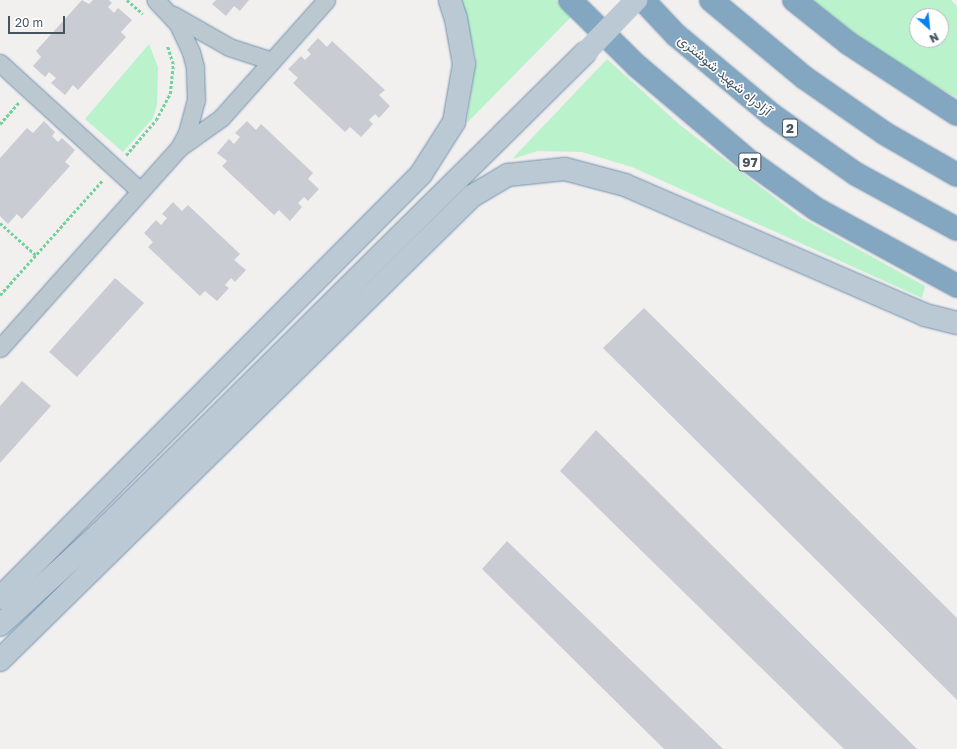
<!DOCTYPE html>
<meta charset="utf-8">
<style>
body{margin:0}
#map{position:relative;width:957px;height:749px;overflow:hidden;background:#f2efef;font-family:"Golos Text",Vazirmatn,sans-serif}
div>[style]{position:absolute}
.green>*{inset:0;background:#baf2cc}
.building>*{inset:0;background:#c9ccd2}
.path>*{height:2.5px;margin-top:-1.25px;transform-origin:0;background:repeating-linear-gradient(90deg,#70d39b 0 3px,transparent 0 5px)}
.roads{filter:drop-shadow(0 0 1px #6e91ad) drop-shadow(0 0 1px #6e91ad)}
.street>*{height:17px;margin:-8.5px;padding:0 8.5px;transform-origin:8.5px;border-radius:8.5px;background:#bcc8cf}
.secondary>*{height:22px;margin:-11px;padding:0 11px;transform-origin:11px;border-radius:11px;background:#bbc9d4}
.highway>*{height:22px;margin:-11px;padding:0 11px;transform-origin:11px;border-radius:11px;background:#83a6c1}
.secondary-bridge>*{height:22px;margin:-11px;padding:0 11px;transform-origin:11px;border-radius:11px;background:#bbc9d4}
span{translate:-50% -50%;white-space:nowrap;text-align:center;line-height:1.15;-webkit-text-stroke:3px #fff;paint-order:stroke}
.shield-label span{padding:1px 3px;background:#fff;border:1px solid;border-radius:3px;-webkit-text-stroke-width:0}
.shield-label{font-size:13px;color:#46545e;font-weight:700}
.street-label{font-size:14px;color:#46545e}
.north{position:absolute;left:909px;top:8px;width:40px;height:40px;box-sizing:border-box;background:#fff;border:1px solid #b5bbbf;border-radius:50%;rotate:153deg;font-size:11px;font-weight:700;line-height:16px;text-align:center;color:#46545e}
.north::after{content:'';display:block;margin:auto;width:14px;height:18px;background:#0c7fef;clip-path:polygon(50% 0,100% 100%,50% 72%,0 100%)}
.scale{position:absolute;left:8px;top:16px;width:57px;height:18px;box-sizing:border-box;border:2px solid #46545e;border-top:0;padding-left:5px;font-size:12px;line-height:14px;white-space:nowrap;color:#46545e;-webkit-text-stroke:3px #fff;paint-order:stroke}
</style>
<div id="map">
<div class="green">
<i style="clip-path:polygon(462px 0,556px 0,571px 17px,467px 123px,476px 58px)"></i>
<i style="clip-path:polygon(evenodd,812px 0,951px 0,957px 6px,957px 98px,879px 52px,812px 0,917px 16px,941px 16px,941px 40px,917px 40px,917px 16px)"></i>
<i style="clip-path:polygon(149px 44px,158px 67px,157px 105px,153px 118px,123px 152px,85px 119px)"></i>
<i style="clip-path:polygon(607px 59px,680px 125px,800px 217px,925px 286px,922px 298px,632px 167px,582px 152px,538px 151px,512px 159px)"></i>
</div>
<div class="building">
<i style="clip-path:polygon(82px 0,89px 4px,93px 0,109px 0,112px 3px,108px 7px,114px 13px,118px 8px,132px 20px,121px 32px,126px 37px,78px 90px,73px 85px,65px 95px,51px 83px,56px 78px,49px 72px,45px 77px,33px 66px,41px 57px,36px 51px)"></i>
<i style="clip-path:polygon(216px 0,249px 0,240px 11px,234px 6px,226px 16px,212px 4px)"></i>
<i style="clip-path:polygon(318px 38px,327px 47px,332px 41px,385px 90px,379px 95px,390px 106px,379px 118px,375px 114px,369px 120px,373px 124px,361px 137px,350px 127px,345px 132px,293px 83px,298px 78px,288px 69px,301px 56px,305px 60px,311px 54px,307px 50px)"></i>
<i style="clip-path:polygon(44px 121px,55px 132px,52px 136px,58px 142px,62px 138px,75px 150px,65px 162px,70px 166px,22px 219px,17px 214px,8px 224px,0 216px,0 158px,27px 128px,33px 133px)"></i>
<i style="clip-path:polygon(247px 121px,256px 130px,261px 124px,313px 173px,308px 179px,319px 189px,308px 201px,304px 197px,298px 203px,302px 207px,290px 221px,279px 210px,274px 215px,222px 166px,227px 161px,217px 153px,229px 139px,234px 144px,240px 137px,235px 133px)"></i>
<i style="clip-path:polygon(173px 202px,182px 211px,188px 205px,240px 254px,234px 260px,246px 270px,235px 282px,231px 278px,225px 285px,229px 288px,217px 301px,205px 291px,200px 296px,148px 247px,153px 242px,144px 233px,156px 220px,161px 225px,167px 218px,162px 214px)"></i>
<i style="clip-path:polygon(115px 278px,144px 303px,77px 377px,49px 352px)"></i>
<i style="clip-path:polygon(644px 308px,957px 618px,957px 700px,603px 348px)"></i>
<i style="clip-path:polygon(22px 381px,51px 406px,0 463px,0 406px)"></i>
<i style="clip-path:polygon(596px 430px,917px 749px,844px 749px,560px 471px)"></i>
<i style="clip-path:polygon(507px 541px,723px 749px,664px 749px,482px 569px)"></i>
</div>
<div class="path">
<i style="left:127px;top:0;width:21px;rotate:41deg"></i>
<i style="left:0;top:124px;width:29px;rotate:-49deg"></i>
<i style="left:126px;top:155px;width:46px;rotate:-49.4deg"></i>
<i style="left:156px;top:120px;width:30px;rotate:-62deg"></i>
<i style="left:170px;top:94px;width:30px;rotate:-84deg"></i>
<i style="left:173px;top:64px;width:19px;rotate:-108deg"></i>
<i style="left:0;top:223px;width:48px;rotate:41.6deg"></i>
<i style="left:0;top:295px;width:153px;rotate:-48.2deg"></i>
</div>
<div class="roads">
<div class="street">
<i style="left:173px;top:15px;width:64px;rotate:29.7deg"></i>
<i style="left:229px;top:47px;width:45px;rotate:18deg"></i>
<i style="left:0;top:63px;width:190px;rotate:42.4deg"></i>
<i style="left:180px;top:147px;width:50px;rotate:-35.3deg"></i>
<i style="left:221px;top:118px;width:158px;rotate:-48.3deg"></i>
<i style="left:0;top:348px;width:268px;rotate:-48.2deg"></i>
<i style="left:179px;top:148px;width:17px;rotate:-62deg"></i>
<i style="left:187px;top:133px;width:34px;rotate:-75deg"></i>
<i style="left:196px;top:100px;width:33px;rotate:-92deg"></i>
<i style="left:195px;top:67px;width:16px;rotate:-105deg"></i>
<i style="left:191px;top:52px;width:31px;rotate:-115deg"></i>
<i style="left:178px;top:24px;width:33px;rotate:-133deg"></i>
</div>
<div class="secondary">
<i style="left:0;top:598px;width:598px;rotate:-45.2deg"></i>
<i style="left:421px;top:174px;width:62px;rotate:-57.6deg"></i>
<i style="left:454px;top:122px;width:59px;rotate:-80.2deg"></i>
<i style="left:464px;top:64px;width:46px;rotate:-100.1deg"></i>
<i style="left:456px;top:19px;width:20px;rotate:-108deg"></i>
<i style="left:0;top:625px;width:136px;rotate:-42.6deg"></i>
<i style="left:100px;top:533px;width:682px;rotate:-44.7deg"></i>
<i style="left:0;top:660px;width:662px;rotate:-44.51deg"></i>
<i style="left:472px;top:196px;width:42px;rotate:-30.3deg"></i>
<i style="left:508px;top:175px;width:57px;rotate:-6deg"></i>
<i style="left:565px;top:169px;width:62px;rotate:14.9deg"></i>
<i style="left:625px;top:185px;width:327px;rotate:23.4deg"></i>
<i style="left:925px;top:315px;width:33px;rotate:14deg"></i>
</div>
<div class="highway">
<i style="left:570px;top:0;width:94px;rotate:44.6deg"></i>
<i style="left:637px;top:66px;width:147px;rotate:40.3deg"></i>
<i style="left:749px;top:161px;width:82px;rotate:35.6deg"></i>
<i style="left:816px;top:209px;width:161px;rotate:28.6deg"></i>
<i style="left:643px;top:0;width:48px;rotate:46.7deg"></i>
<i style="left:676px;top:35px;width:125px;rotate:39.8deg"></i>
<i style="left:772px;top:115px;width:103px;rotate:35.1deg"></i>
<i style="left:856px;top:174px;width:115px;rotate:28.6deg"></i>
<i style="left:711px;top:0;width:122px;rotate:39.7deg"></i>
<i style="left:805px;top:78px;width:96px;rotate:34.8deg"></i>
<i style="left:884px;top:133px;width:84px;rotate:29.9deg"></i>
<i style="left:794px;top:0;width:69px;rotate:38.5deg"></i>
<i style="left:848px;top:43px;width:130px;rotate:33.1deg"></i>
</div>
</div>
<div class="secondary-bridge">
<i style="left:585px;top:53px;width:74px;rotate:-46.1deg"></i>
</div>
<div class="shield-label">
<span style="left:790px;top:128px">2</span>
<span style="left:750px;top:162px">97</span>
</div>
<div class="street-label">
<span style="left:725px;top:75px;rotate:40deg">آزادراه شهید شوشتری</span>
</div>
<div class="north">N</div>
<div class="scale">20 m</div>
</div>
